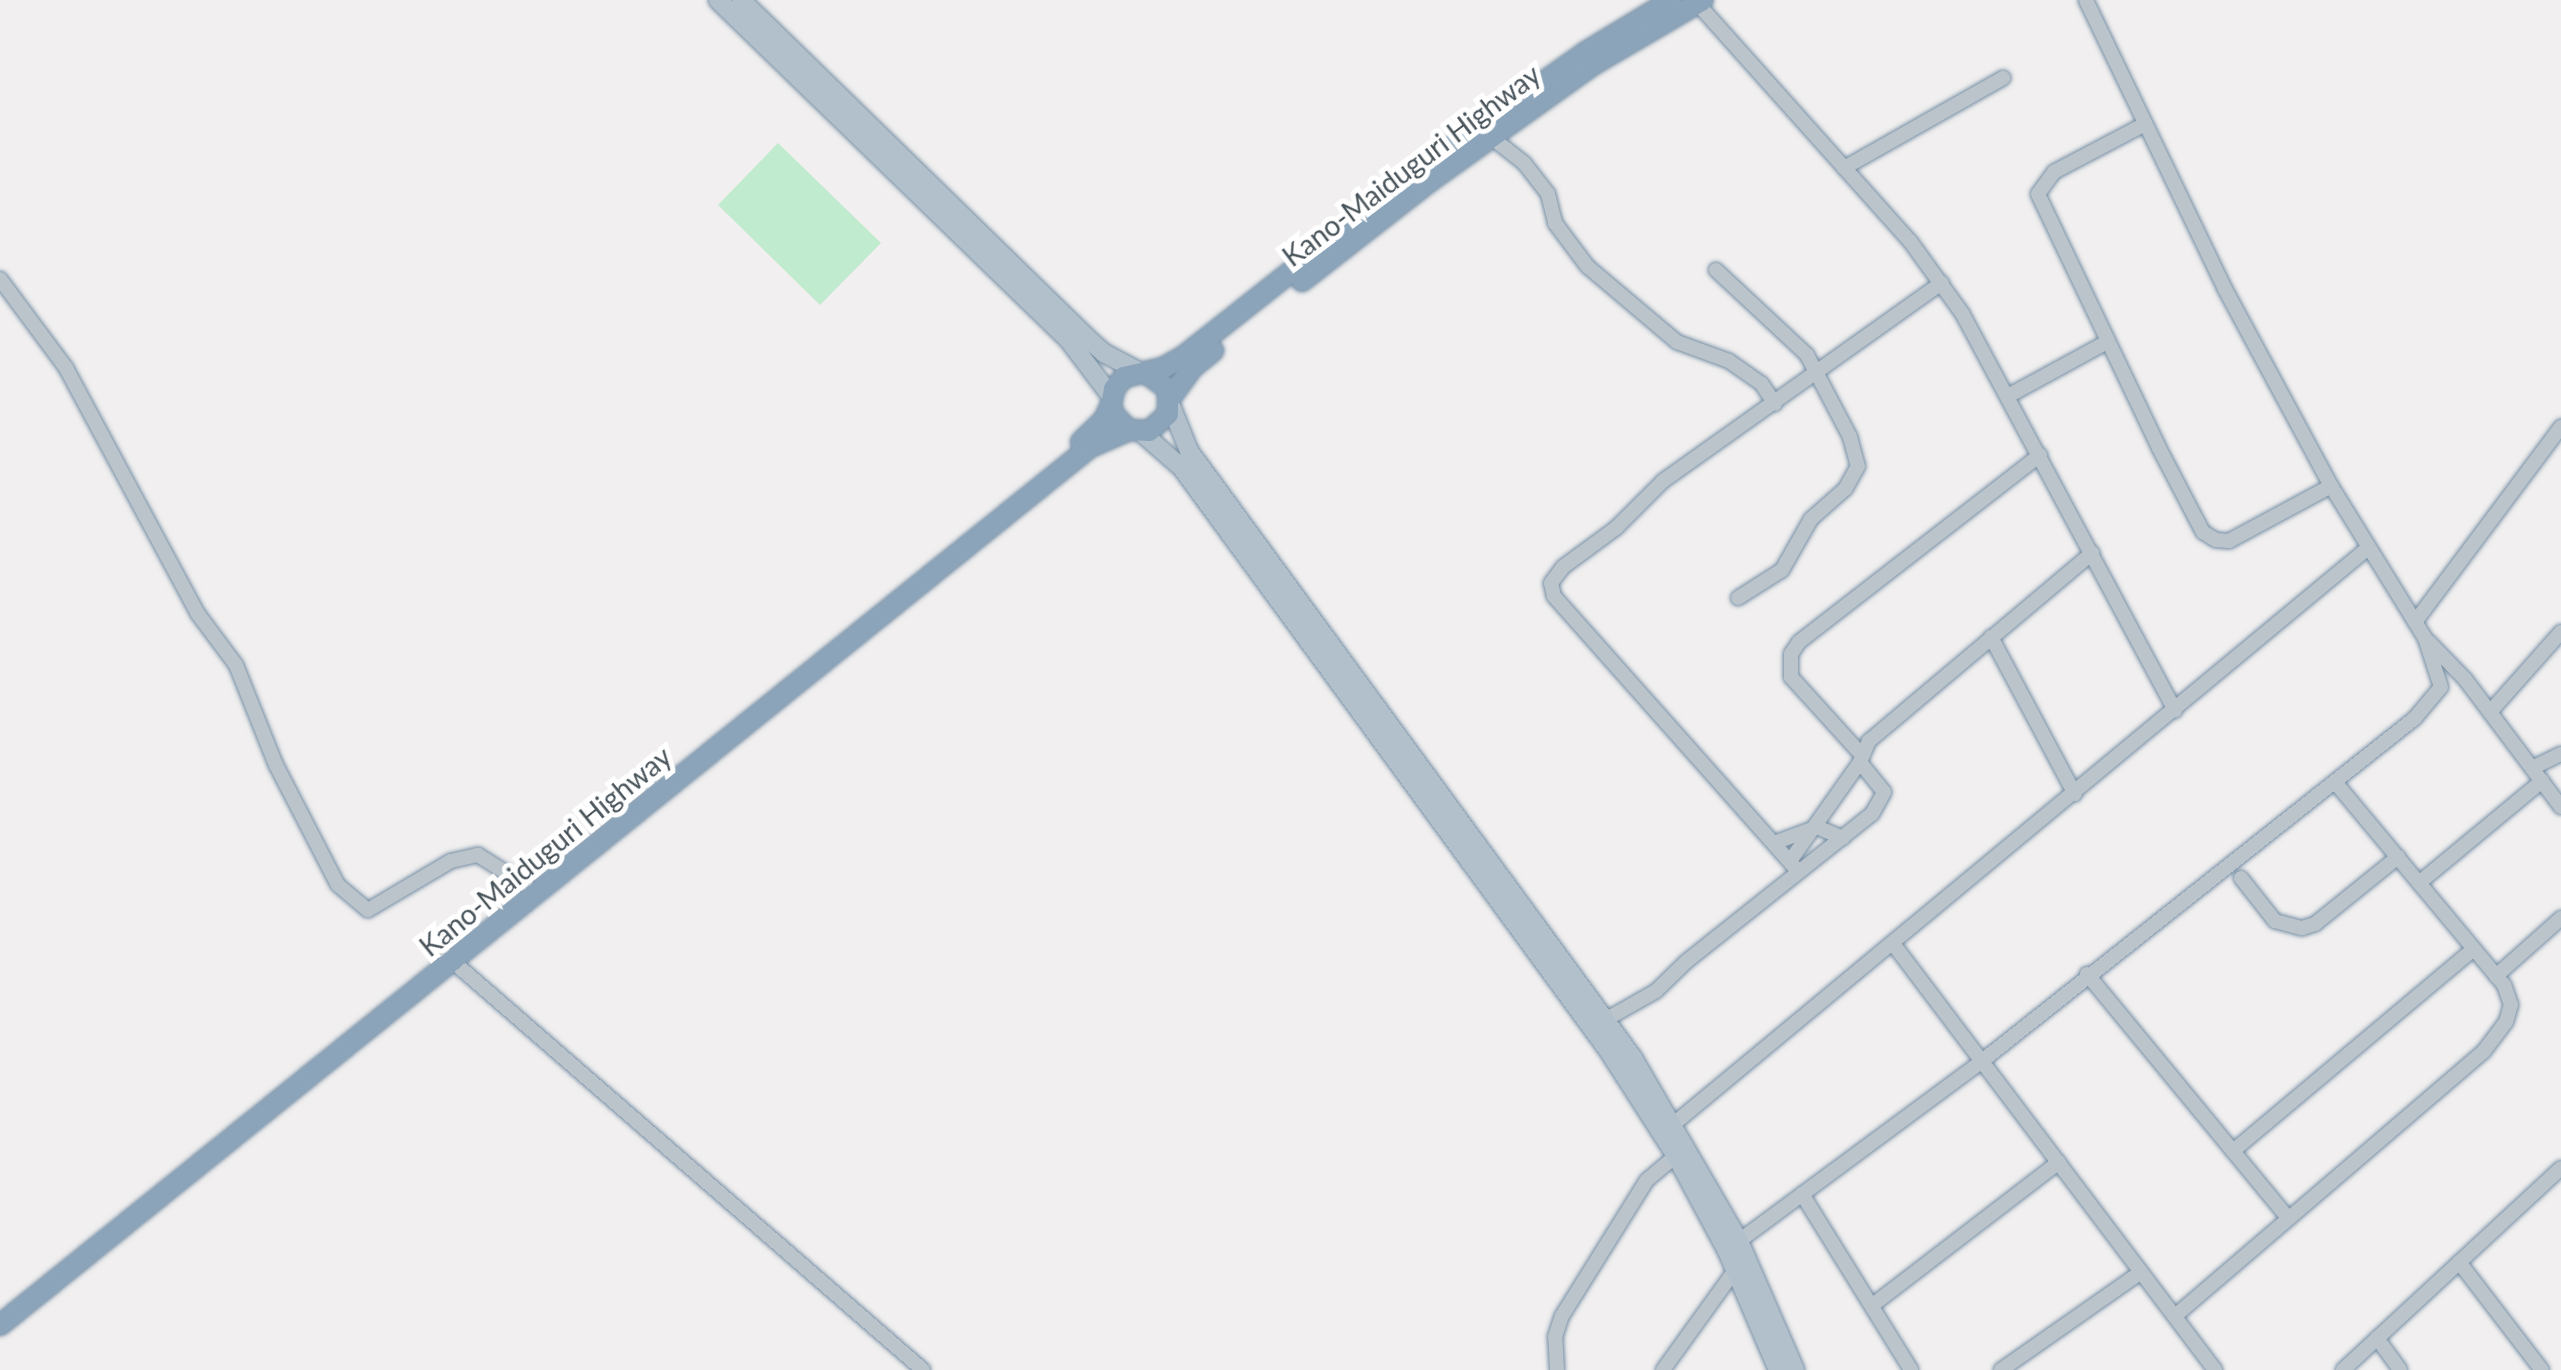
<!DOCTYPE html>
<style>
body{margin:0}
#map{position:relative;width:2561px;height:1370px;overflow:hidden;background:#f1efef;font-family:Lato,sans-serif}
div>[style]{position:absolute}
.green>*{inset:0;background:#c1ebce}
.roads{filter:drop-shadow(0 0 2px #768fa5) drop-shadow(0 0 2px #768fa5)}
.minor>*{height:14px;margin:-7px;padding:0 7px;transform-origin:7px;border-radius:7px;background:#bbc4ca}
.major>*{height:18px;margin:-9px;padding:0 9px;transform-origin:9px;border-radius:9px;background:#b1c0cb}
.highway>*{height:20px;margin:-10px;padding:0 10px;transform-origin:10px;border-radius:10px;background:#8ba4b9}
span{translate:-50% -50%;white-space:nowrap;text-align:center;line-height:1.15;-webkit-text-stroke:10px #fff;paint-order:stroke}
.street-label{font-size:28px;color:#48535a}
</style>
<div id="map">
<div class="green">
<i style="clip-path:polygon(778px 143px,881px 243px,820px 305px,718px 205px)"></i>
</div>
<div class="roads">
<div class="minor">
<i style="left:1697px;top:3px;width:319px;rotate:48.2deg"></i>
<i style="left:1910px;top:241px;width:89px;rotate:54.2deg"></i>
<i style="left:1962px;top:313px;width:451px;rotate:61.8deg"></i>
<i style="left:2145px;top:124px;width:103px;rotate:152.2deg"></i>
<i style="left:2054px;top:172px;width:27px;rotate:126deg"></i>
<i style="left:2038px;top:194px;width:281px;rotate:64.5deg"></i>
<i style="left:2159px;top:448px;width:95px;rotate:62.4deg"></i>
<i style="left:2203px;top:532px;width:15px;rotate:32deg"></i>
<i style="left:2216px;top:540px;width:13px;rotate:4deg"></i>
<i style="left:2229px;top:541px;width:116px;rotate:-28.3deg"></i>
<i style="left:1491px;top:137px;width:42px;rotate:38.2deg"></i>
<i style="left:1524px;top:163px;width:39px;rotate:52deg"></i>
<i style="left:1548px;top:194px;width:30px;rotate:76deg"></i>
<i style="left:1555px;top:223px;width:54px;rotate:53.3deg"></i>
<i style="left:1587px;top:266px;width:118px;rotate:40.2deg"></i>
<i style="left:1677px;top:342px;width:55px;rotate:20.1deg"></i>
<i style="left:1729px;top:361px;width:39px;rotate:35deg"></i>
<i style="left:1761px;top:383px;width:25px;rotate:56deg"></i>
<i style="left:1844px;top:168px;width:183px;rotate:-29.5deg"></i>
<i style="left:1716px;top:270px;width:125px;rotate:43deg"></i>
<i style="left:1807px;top:355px;width:93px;rotate:62.3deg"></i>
<i style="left:1850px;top:437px;width:30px;rotate:75deg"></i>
<i style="left:1858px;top:466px;width:26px;rotate:119deg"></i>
<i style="left:1845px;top:489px;width:45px;rotate:138.6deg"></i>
<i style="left:1811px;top:519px;width:59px;rotate:119.6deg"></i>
<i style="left:1782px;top:570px;width:52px;rotate:147.5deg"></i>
<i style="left:0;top:279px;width:111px;rotate:53.4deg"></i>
<i style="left:66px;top:368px;width:279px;rotate:61.8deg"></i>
<i style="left:198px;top:614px;width:64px;rotate:53.3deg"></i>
<i style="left:236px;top:665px;width:108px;rotate:68.2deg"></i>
<i style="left:276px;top:765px;width:135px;rotate:62.7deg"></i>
<i style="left:338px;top:885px;width:39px;rotate:40deg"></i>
<i style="left:368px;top:910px;width:96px;rotate:-30.6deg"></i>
<i style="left:451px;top:861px;width:28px;rotate:-13deg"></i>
<i style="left:478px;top:855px;width:57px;rotate:32deg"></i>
<i style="left:2008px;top:396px;width:113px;rotate:-28.6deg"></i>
<i style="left:2415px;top:622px;width:244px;rotate:-53.2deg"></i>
<i style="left:1991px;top:637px;width:178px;rotate:61.9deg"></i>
<i style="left:2429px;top:642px;width:52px;rotate:45.8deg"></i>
<i style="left:2465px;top:679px;width:160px;rotate:53.1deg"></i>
<i style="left:2490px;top:712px;width:107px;rotate:-48.4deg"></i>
<i style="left:1860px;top:753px;width:103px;rotate:-132.2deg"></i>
<i style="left:1791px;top:677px;width:23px;rotate:-90deg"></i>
<i style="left:1791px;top:654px;width:14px;rotate:-56deg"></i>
<i style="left:1799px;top:642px;width:305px;rotate:-37.8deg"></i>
<i style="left:2532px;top:768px;width:32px;rotate:-26deg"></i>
<i style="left:1774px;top:843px;width:46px;rotate:-20.4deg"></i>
<i style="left:1817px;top:827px;width:28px;rotate:23deg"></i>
<i style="left:1790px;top:861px;width:121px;rotate:-54.7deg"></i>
<i style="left:1798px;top:871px;width:368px;rotate:-131.6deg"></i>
<i style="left:1554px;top:596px;width:13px;rotate:-103deg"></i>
<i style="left:1551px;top:583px;width:20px;rotate:-53deg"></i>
<i style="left:1563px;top:567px;width:66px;rotate:-36.3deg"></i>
<i style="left:1616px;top:528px;width:66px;rotate:-45deg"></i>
<i style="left:1663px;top:481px;width:342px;rotate:-35.4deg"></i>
<i style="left:2241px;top:878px;width:55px;rotate:51.7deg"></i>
<i style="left:2275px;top:921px;width:28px;rotate:15deg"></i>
<i style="left:2302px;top:928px;width:14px;rotate:-17deg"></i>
<i style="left:2315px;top:924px;width:107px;rotate:-38.9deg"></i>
<i style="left:2419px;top:883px;width:160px;rotate:-39.7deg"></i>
<i style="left:1894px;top:945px;width:533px;rotate:52.94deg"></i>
<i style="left:442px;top:952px;width:637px;rotate:40.99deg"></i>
<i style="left:2087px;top:974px;width:316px;rotate:50.5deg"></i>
<i style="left:2496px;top:976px;width:87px;rotate:-41.7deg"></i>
<i style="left:1605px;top:1020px;width:59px;rotate:-29.6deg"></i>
<i style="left:1656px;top:991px;width:43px;rotate:-44.1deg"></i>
<i style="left:1687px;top:961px;width:236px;rotate:-38.5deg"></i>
<i style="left:1872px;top:814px;width:25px;rotate:-61deg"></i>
<i style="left:1884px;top:792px;width:38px;rotate:-129deg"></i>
<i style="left:1860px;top:762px;width:23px;rotate:-67deg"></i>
<i style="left:1869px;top:741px;width:292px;rotate:-40.1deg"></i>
<i style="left:1664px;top:1132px;width:915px;rotate:-39.68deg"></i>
<i style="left:2233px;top:1151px;width:314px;rotate:-40deg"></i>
<i style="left:1802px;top:1194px;width:207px;rotate:58.2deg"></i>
<i style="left:1739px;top:1241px;width:302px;rotate:-36.5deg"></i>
<i style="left:1982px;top:1061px;width:552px;rotate:-38.38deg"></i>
<i style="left:2415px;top:718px;width:40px;rotate:-50deg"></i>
<i style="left:2441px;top:687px;width:52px;rotate:-108.1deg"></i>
<i style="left:2425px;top:638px;width:179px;rotate:-121.7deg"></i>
<i style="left:2331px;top:486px;width:224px;rotate:-118.3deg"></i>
<i style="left:2225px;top:289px;width:321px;rotate:-115.7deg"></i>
<i style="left:2459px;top:1262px;width:136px;rotate:52.5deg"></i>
<i style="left:1874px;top:1304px;width:233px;rotate:-37.5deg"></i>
<i style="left:2175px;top:1316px;width:407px;rotate:-40.6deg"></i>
<i style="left:2484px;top:1051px;width:36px;rotate:-53deg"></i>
<i style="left:2506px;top:1022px;width:18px;rotate:-74deg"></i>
<i style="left:2511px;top:1005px;width:21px;rotate:-109deg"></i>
<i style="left:2504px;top:985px;width:264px;rotate:-129.8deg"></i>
<i style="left:2377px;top:1338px;width:39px;rotate:54deg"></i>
<i style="left:1557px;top:1370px;width:33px;rotate:-93deg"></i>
<i style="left:1555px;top:1337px;width:22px;rotate:-72deg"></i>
<i style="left:1562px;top:1316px;width:160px;rotate:-58deg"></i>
<i style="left:1647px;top:1180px;width:38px;rotate:-40deg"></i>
<i style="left:1663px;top:1370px;width:123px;rotate:-54.2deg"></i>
<i style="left:2001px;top:1370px;width:171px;rotate:-35deg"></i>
<i style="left:2343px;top:1370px;width:297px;rotate:-42.8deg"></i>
</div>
<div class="major">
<i style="left:718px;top:0;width:487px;rotate:44.1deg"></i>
<i style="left:1068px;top:339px;width:71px;rotate:53deg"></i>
<i style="left:741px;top:0;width:482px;rotate:44.3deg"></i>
<i style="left:1086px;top:337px;width:24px;rotate:42deg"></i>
<i style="left:1104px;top:353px;width:40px;rotate:28deg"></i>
<i style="left:1171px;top:406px;width:48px;rotate:68.2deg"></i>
<i style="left:1189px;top:451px;width:752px;rotate:53.82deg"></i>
<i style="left:1633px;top:1058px;width:211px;rotate:59.9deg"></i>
<i style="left:1739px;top:1241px;width:141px;rotate:66.5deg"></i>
<i style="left:1141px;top:432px;width:55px;rotate:41.3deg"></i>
<i style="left:1182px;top:468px;width:721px;rotate:53.8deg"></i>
<i style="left:1608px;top:1050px;width:126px;rotate:57.3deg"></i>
<i style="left:1676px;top:1156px;width:108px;rotate:61.8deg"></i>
<i style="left:1727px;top:1251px;width:129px;rotate:66.8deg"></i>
</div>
<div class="highway">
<i style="left:1302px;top:281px;width:162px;rotate:-38deg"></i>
<i style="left:1430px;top:181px;width:201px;rotate:-35.5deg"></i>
<i style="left:1594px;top:64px;width:126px;rotate:-30.4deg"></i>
<i style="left:1146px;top:373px;width:27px;rotate:36deg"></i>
<i style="left:1168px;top:389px;width:25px;rotate:90deg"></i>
<i style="left:1168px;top:414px;width:25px;rotate:138deg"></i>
<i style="left:1149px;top:431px;width:20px;rotate:-177deg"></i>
<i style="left:1129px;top:430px;width:21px;rotate:-135deg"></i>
<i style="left:1114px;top:415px;width:10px;rotate:-107deg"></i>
<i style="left:1111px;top:405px;width:16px;rotate:-79deg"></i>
<i style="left:1114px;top:389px;width:16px;rotate:-50deg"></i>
<i style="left:1124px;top:377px;width:40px;rotate:-13deg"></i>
<i style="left:1163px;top:368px;width:23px;rotate:-29deg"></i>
<i style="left:1183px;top:357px;width:303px;rotate:-38.3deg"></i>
<i style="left:1421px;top:169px;width:202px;rotate:-35.3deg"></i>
<i style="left:1586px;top:52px;width:100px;rotate:-31.2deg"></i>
<i style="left:1171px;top:397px;width:37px;rotate:-54deg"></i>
<i style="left:1193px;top:367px;width:26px;rotate:-39deg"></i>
<i style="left:1081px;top:442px;width:32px;rotate:-44deg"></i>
<i style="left:1104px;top:420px;width:17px;rotate:-65deg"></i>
<i style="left:0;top:1325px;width:1400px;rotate:-38.85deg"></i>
<i style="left:1090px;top:447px;width:43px;rotate:-23.6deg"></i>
</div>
</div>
<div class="street-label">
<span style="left:1411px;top:165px;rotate:-37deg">Kano-Maiduguri Highway</span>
<span style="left:545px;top:851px;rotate:-39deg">Kano-Maiduguri Highway</span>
</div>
</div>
